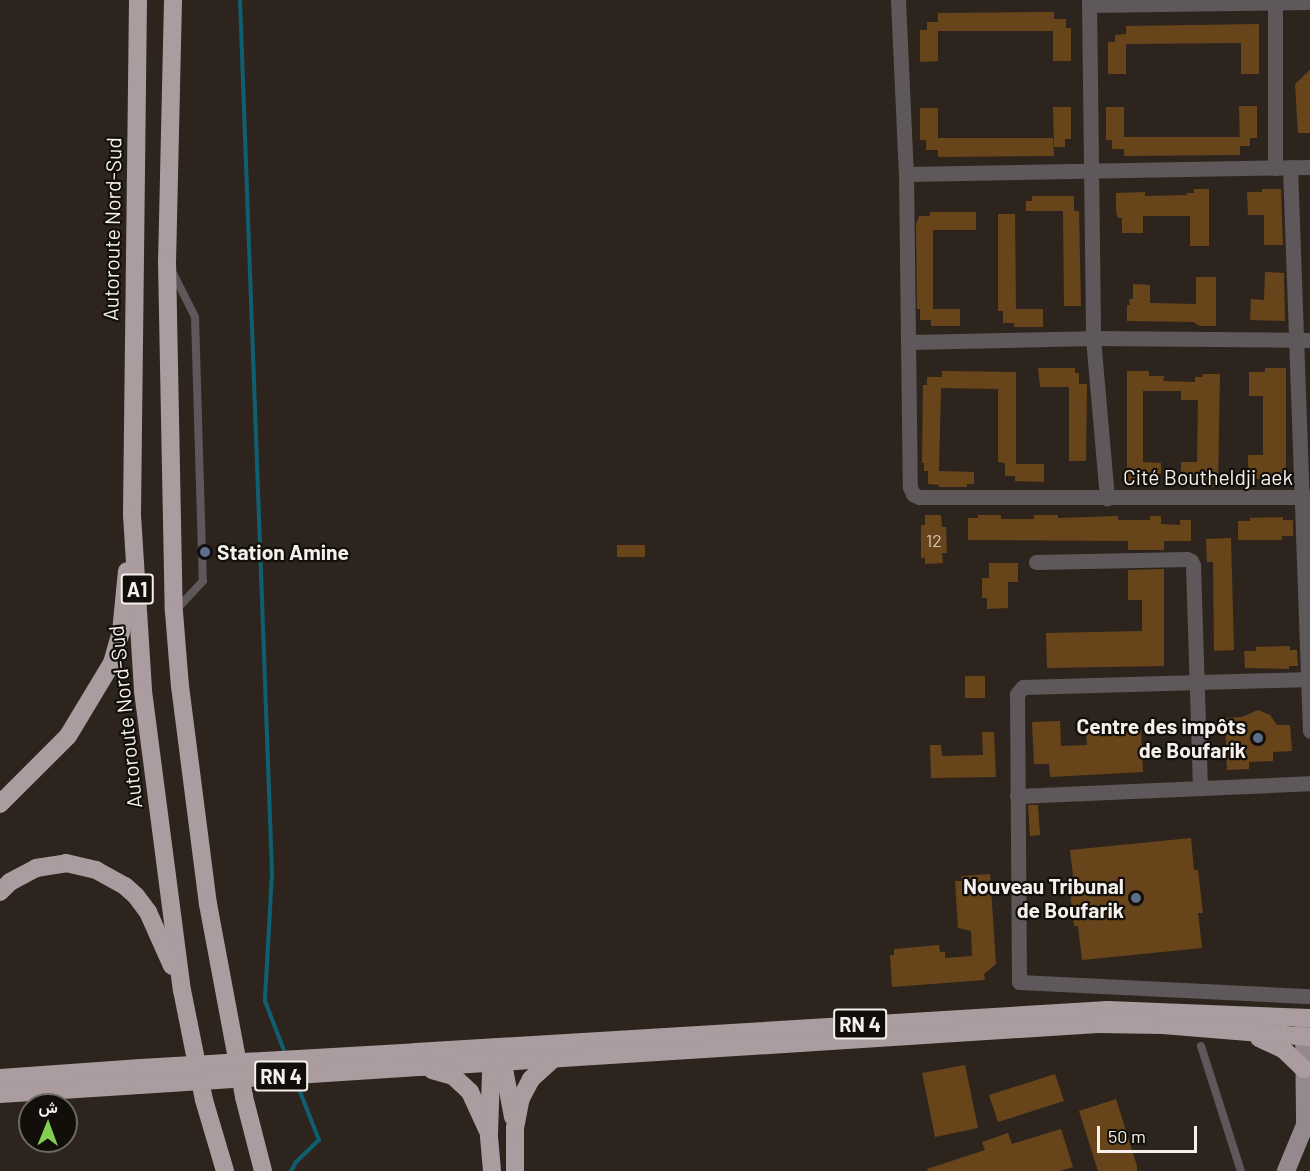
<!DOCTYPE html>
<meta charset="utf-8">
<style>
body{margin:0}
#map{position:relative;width:1310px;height:1171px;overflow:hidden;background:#2d251d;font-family:Barlow,Vazirmatn,sans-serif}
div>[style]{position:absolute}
.stream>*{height:4px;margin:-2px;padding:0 2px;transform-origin:2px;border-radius:2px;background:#105f70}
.building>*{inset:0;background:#68441a}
.lane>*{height:8px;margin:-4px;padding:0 4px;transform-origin:4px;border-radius:4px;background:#5e585a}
.street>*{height:15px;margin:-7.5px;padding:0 7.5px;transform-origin:7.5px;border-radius:7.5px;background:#5e585a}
.primary>*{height:18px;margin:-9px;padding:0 9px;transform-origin:9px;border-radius:9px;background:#95898d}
.highway>*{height:18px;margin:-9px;padding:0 9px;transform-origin:9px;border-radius:9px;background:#ab9ca0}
.highway-bridge>*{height:18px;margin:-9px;padding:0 9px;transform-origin:9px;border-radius:9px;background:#ab9ca0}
.dots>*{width:16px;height:16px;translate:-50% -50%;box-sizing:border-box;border:3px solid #120f0b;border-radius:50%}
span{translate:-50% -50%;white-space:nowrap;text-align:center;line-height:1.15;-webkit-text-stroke:4.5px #120f0b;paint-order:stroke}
.number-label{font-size:18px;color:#d2c5b7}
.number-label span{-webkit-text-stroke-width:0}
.shield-label span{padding:2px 4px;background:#120f0b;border:2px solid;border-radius:4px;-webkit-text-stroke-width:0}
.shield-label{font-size:20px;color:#f5f0eb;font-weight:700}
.street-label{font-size:21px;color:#f5f0eb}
.poi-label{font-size:21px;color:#f5f0eb;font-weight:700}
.left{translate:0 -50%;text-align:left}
.right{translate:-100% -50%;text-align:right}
.north{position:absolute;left:18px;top:1093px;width:60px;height:60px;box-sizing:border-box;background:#120f0b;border:2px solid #6d6965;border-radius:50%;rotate:1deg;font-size:16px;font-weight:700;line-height:24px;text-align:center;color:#f5f0eb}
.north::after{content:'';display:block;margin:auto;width:21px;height:27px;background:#81d051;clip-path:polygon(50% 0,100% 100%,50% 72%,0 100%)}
.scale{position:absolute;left:1097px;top:1126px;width:100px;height:27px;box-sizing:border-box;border:3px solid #f5f0eb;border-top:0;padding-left:8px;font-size:18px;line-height:21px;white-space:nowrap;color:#f5f0eb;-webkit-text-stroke:4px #120f0b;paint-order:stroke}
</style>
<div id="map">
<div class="stream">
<i style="left:240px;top:0;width:875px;rotate:87.9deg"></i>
<i style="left:272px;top:874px;width:127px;rotate:93.2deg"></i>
<i style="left:265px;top:1001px;width:56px;rotate:69deg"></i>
<i style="left:291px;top:1171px;width:10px;rotate:-61deg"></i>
<i style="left:296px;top:1162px;width:32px;rotate:-44deg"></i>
<i style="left:319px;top:1140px;width:66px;rotate:-111.5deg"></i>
</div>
<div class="building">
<i style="clip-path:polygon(1054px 12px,1054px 19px,1066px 19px,1066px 28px,1071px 28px,1071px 61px,1053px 61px,1053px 31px,938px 31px,938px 13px)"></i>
<i style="clip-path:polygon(927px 22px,938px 22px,938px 61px,920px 62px,920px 30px,927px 30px)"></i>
<i style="clip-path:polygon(1259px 24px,1259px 74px,1241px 74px,1241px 43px,1126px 44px,1126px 26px)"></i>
<i style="clip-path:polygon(1126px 34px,1126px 74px,1108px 74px,1108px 42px,1115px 42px,1115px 35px)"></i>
<i style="clip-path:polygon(1310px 70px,1310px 133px,1298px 133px,1295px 84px)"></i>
<i style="clip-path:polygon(1239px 106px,1257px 106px,1257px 138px,1250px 138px,1250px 146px,1240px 146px)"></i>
<i style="clip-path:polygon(1053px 107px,1071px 107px,1071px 139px,1065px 139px,1065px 147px,1054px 147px)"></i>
<i style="clip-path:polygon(1106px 107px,1124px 107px,1124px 137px,1240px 137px,1240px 155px,1124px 156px,1124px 149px,1112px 149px,1112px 140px,1106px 140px)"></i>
<i style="clip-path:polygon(920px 108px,938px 108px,938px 138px,1053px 138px,1054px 156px,938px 157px,938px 150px,926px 150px,926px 140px,920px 140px)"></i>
<i style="clip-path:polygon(1194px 189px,1209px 189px,1209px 246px,1190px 246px,1190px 216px,1143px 216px,1143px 233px,1122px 233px,1122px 218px,1118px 218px,1116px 211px,1116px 193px,1145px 192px,1145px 196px,1187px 195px,1187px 193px,1194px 193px)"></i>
<i style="clip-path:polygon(1262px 189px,1281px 189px,1283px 245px,1264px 245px,1264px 215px,1248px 215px,1247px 192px,1262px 192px)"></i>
<i style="clip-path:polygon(1032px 196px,1074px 196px,1074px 211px,1079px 211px,1081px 306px,1064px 306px,1063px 211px,1026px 211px,1026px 201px,1032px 201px)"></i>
<i style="clip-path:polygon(930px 212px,976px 212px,976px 230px,933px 230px,933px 309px,960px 309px,960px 326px,931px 326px,931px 320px,920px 320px,920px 309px,917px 309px,916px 224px,919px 216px,930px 216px)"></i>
<i style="clip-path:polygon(998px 214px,1015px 214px,1016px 309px,1043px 309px,1043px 327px,1014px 327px,1014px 323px,1003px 323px,1003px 311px,998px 311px)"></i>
<i style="clip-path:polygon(1265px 272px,1284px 273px,1285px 321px,1250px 320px,1251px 299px,1264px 300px)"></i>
<i style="clip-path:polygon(1196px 277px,1216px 277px,1216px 326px,1200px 326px,1193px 322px,1127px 321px,1127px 305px,1130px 305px,1129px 299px,1133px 299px,1133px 284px,1150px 285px,1150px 303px,1196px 304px)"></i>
<i style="clip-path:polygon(1038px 368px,1075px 368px,1075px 373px,1079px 373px,1079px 384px,1087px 384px,1086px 461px,1069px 461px,1069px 387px,1040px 387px)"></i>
<i style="clip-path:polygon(1265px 368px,1286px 368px,1286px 483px,1263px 483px,1263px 479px,1248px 479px,1248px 455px,1263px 455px,1263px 396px,1249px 396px,1249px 372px,1265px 372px)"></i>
<i style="clip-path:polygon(942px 371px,1016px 372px,1016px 464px,1044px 464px,1044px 482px,1015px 481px,1015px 476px,1005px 476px,1005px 463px,998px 462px,998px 389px,941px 388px,939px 471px,974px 472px,974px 484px,967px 484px,967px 487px,939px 487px,939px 485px,928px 484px,928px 471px,924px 471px,924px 463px,922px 463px,923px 385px,927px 385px,927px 377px,942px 377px)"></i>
<i style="clip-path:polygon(1127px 371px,1149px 371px,1149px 376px,1164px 376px,1163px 381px,1195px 382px,1195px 377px,1203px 377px,1202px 374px,1220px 374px,1218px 487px,1202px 487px,1202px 485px,1195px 484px,1195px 481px,1181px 481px,1181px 462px,1197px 462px,1198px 400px,1181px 400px,1181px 391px,1143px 391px,1143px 462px,1161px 463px,1161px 474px,1145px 474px,1145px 481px,1127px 481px)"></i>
<i style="clip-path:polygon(925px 515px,941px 515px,942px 527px,946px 527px,947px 553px,942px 553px,943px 563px,925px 564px,925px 558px,921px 558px,921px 525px,925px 525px)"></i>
<i style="clip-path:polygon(978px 515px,1001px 515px,1001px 519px,1034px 519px,1034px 515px,1058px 515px,1058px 518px,1118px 516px,1118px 520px,1150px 520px,1150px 516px,1161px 516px,1161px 524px,1180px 525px,1180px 520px,1191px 520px,1191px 541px,1164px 541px,1164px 550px,1128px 550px,1128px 541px,968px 540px,968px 518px,978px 518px)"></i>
<i style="clip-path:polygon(1283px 517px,1283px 520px,1293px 520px,1293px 536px,1282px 536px,1282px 540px,1238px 540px,1238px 521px,1250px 521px,1250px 518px)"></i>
<i style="clip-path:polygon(1231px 538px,1234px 650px,1214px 651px,1213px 562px,1207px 562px,1206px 539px)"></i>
<i style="clip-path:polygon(617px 545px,645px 545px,645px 557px,617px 557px)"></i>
<i style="clip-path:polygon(989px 563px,1018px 563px,1018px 582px,1008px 582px,1008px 608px,987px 609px,987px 598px,982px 598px,982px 578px,989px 578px)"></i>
<i style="clip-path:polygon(1164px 569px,1164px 666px,1047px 668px,1046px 633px,1142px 631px,1142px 600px,1128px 600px,1128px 570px)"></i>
<i style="clip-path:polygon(1290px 646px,1290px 650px,1297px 650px,1298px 666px,1289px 666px,1289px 669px,1245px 668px,1244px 651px,1256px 651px,1256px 647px)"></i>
<i style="clip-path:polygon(965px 676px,985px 676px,985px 698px,965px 698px)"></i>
<i style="clip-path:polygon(1258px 710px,1270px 715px,1277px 725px,1290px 725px,1292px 751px,1273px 752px,1273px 761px,1249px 762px,1249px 769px,1227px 770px,1225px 718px,1242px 717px)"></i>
<i style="clip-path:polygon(1060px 721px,1061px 746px,1087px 745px,1086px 732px,1141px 731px,1143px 772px,1050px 777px,1049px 764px,1034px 764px,1032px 722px)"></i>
<i style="clip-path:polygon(982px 732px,994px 732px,996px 777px,931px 778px,930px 745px,941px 745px,942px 756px,983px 755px)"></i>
<i style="clip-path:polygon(1028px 805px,1038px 805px,1040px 835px,1030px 836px)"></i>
<i style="clip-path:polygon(1191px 838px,1194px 870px,1198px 870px,1203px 913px,1198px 913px,1202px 948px,1082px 960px,1078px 926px,1074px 926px,1069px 884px,1074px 884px,1070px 850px)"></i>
<i style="clip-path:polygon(990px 874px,996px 964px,984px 974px,985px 980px,892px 987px,890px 955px,894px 955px,894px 949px,939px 945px,940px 952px,945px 952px,945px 958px,972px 956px,971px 931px,958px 928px,955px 881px,962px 881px,961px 876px)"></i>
<i style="clip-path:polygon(965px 1065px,978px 1128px,935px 1137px,922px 1073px)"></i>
<i style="clip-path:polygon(1055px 1074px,1064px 1101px,998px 1122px,989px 1095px)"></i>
<i style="clip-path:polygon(1116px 1099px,1137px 1166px,1137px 1171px,1098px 1171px,1079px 1111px)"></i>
<i style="clip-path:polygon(1061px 1129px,1073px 1167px,1060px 1171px,928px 1171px,927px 1169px,985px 1150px,982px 1142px,1008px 1133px,1012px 1144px)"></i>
</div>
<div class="lane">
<i style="left:173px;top:273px;width:49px;rotate:63.4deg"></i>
<i style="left:195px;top:317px;width:264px;rotate:88.3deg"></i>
<i style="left:203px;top:581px;width:38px;rotate:133deg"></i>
<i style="left:1201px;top:1046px;width:131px;rotate:72.3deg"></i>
</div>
<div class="street">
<i style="left:898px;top:0;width:174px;rotate:87.4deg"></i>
<i style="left:906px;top:174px;width:313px;rotate:89.3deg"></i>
<i style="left:910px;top:487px;width:8px;rotate:67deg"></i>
<i style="left:913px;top:494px;width:7px;rotate:27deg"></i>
<i style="left:919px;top:497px;width:391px"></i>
<i style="left:1089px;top:0;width:338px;rotate:89.3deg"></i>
<i style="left:1093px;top:338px;width:161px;rotate:85deg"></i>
<i style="left:1089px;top:5px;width:221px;rotate:-0.8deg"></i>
<i style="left:1290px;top:167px;width:564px;rotate:87.97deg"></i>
<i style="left:1275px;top:168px;width:165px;rotate:-90deg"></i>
<i style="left:906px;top:174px;width:404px;rotate:-1deg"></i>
<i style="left:908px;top:342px;width:185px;rotate:-1.2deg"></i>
<i style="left:1093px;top:338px;width:217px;rotate:0.5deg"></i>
<i style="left:1036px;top:562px;width:151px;rotate:-1.1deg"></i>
<i style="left:1187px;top:559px;width:4px;rotate:27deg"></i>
<i style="left:1191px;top:561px;width:4px;rotate:63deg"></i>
<i style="left:1193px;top:565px;width:223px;rotate:88.2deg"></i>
<i style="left:1310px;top:679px;width:287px;rotate:178.4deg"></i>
<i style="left:1023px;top:687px;width:9px;rotate:131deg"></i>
<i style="left:1017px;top:694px;width:288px;rotate:89.6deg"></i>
<i style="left:1019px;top:982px;width:291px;rotate:2.8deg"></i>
<i style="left:1017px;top:796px;width:293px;rotate:-2.5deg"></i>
</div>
<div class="primary">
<i style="left:1304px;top:1022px;width:100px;rotate:89.4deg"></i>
<i style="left:1286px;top:1171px;width:63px;rotate:-67.5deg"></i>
</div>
<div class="highway">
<i style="left:138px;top:0;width:515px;rotate:90.67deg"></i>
<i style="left:132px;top:515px;width:176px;rotate:86.4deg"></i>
<i style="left:143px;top:691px;width:302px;rotate:82.6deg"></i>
<i style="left:182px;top:990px;width:112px;rotate:78.7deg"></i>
<i style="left:204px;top:1100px;width:74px;rotate:73.5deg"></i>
<i style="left:173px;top:0;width:261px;rotate:91.3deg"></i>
<i style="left:167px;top:261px;width:351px;rotate:88.9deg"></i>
<i style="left:174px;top:612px;width:74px;rotate:85.4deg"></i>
<i style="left:180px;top:686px;width:220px;rotate:82.7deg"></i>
<i style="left:208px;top:904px;width:196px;rotate:79.4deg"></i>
<i style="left:244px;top:1097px;width:76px;rotate:75.6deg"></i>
<i style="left:0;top:804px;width:96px;rotate:-45deg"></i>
<i style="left:68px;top:736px;width:85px;rotate:-58.9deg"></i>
<i style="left:112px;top:663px;width:32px;rotate:-74deg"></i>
<i style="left:121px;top:632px;width:61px;rotate:-84.4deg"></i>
<i style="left:0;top:892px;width:14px;rotate:-45deg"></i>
<i style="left:10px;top:882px;width:30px;rotate:-28deg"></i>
<i style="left:36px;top:868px;width:30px;rotate:-9deg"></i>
<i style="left:66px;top:863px;width:31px;rotate:13deg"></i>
<i style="left:96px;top:870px;width:33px;rotate:29deg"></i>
<i style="left:125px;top:886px;width:15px;rotate:42deg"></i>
<i style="left:136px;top:896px;width:20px;rotate:53deg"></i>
<i style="left:148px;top:912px;width:59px;rotate:66deg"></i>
<i style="left:1259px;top:1038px;width:26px;rotate:25deg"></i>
<i style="left:1283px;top:1049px;width:29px;rotate:44deg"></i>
<i style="left:416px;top:1052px;width:693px;rotate:-3.47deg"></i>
<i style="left:1108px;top:1010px;width:202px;rotate:2.3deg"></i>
<i style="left:489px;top:1056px;width:20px;rotate:41deg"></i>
<i style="left:504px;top:1069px;width:49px;rotate:79.4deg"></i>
<i style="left:422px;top:1067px;width:677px;rotate:-3.64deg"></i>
<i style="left:1098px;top:1024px;width:65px;rotate:0.9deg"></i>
<i style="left:1163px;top:1025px;width:147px;rotate:4.7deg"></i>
<i style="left:432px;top:1070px;width:22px;rotate:16deg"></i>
<i style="left:453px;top:1076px;width:23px;rotate:43deg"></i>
<i style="left:470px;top:1092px;width:41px;rotate:65.3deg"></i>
<i style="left:0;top:1078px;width:141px;rotate:-4.1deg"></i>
<i style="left:0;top:1094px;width:140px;rotate:-3.7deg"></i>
<i style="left:492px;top:1171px;width:37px;rotate:-95deg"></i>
<i style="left:489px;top:1134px;width:60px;rotate:-88.1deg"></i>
<i style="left:491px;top:1074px;width:14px;rotate:-65deg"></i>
<i style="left:497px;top:1061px;width:10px;rotate:-24deg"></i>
<i style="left:515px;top:1171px;width:43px;rotate:-90deg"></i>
<i style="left:515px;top:1128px;width:31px;rotate:-79deg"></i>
<i style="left:521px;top:1098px;width:21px;rotate:-62deg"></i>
<i style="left:531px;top:1079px;width:27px;rotate:-42deg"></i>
</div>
<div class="highway-bridge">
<i style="left:141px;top:1068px;width:275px;rotate:-3.3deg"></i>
<i style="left:140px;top:1085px;width:283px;rotate:-3.7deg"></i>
</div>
<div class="dots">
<i style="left:205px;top:552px;background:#5c6f8a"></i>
<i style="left:1258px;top:738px;background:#5c6f8a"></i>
<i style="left:1136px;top:898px;background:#5c6f8a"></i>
</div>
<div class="number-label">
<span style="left:934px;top:540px">12</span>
</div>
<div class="shield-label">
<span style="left:137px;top:589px">A1</span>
<span style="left:860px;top:1024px">RN 4</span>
<span style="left:281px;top:1076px">RN 4</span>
</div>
<div class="street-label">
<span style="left:112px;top:229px;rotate:-89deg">Autoroute Nord-Sud</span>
<span style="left:1208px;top:477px">Cité Boutheldji aek</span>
<span style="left:125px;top:717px;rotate:-96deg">Autoroute Nord-Sud</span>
</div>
<div class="poi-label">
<span class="left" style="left:217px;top:552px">Station Amine</span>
<span class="right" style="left:1246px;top:738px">Centre des impôts<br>de Boufarik</span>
<span class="right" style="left:1124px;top:898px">Nouveau Tribunal<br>de Boufarik</span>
</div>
<div class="north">ش</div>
<div class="scale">50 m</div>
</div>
